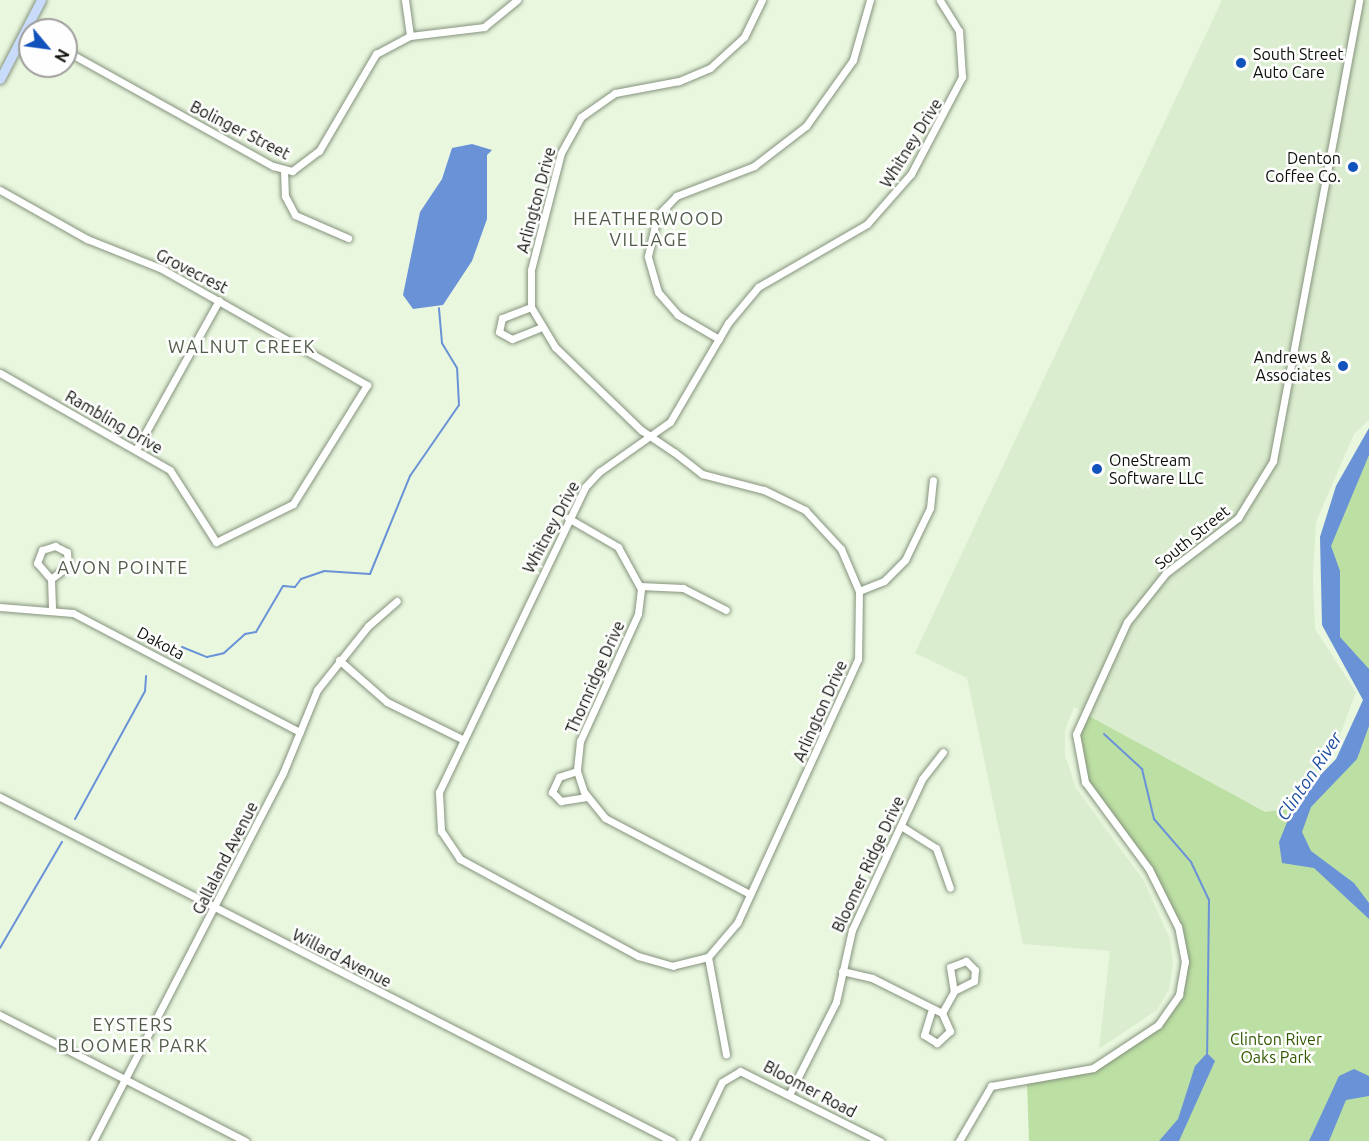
<!DOCTYPE html>
<style>
body{margin:0}
#map{position:relative;width:1369px;height:1141px;overflow:hidden;background:#e9f7df;font-family:Ubuntu,sans-serif}
div>[style]{position:absolute}
.built>*{inset:0;background:#dbedcf}
.green>*{inset:0;background:#bcdfa3}
.water>*{inset:0;background:#6992d7}
.stream>*{height:2px;margin:-1px;padding:0 1px;transform-origin:1px;border-radius:1px;background:#6992d7}
.roads{filter:drop-shadow(0 0 2px #86937d) drop-shadow(0 0 2px #86937d)}
.street>*{height:7px;margin:-3.5px;padding:0 3.5px;transform-origin:3.5px;border-radius:3.5px;background:#fff}
.secondary>*{height:9px;margin:-4.5px;padding:0 4.5px;transform-origin:4.5px;border-radius:4.5px;background:#c9dbfa}
.dots>*{width:16px;height:16px;translate:-50% -50%;box-sizing:border-box;border:3px solid #fefefe;border-radius:50%}
span{translate:-50% -50%;white-space:nowrap;text-align:center;line-height:1.15;-webkit-text-stroke:5px #fefefe;paint-order:stroke}
.poi-label{font-size:16px;color:#0b0f08}
.left{translate:0 -50%;text-align:left}
.right{translate:-100% -50%;text-align:right}
.street-label{font-size:16px;color:#0b0f08}
.park-label{font-size:16px;color:#315701}
.neighbourhood-label{font-size:18px;color:#515c49;letter-spacing:1.5px}
.water-label{font-size:18px;color:#1b4b9d;font-style:italic}
.north{position:absolute;left:18px;top:18px;width:60px;height:60px;box-sizing:border-box;background:#fefefe;border:2px solid #9d9e9c;border-radius:50%;rotate:119deg;font-size:16px;font-weight:700;line-height:24px;text-align:center;color:#0b0f08}
.north::after{content:'';display:block;margin:auto;width:21px;height:27px;background:#1152bd;clip-path:polygon(50% 0,100% 100%,50% 72%,0 100%)}
</style>
<div id="map">
<div class="built">
<i style="clip-path:polygon(1222px 0,1369px 0,1369px 420px,1354px 434px,1316px 522px,1313px 577px,1315px 629px,1356px 692px,1333px 754px,1291px 799px,1287px 811px,1263px 812px,1074px 707px,1065px 730px,1065px 755px,1076px 788px,1144px 881px,1170px 939px,1173px 964px,1169px 990px,1157px 1010px,1099px 1049px,1110px 951px,1023px 944px,967px 678px,915px 653px)"></i>
</div>
<div class="green">
<i style="clip-path:polygon(1369px 439px,1369px 1141px,1029px 1141px,1027px 1084px,1077px 1074px,1148px 1032px,1179px 995px,1184px 953px,1160px 888px,1078px 766px,1076px 734px,1082px 712px,1265px 812px,1301px 807px,1351px 741px,1365px 696px,1335px 646px,1326px 547px)"></i>
</div>
<div class="water">
<i style="clip-path:polygon(472px 144px,492px 150px,487px 155px,487px 219px,472px 261px,443px 305px,413px 309px,403px 295px,420px 212px,442px 179px,452px 148px)"></i>
<i style="clip-path:polygon(1369px 428px,1369px 455px,1331px 546px,1340px 571px,1340px 637px,1369px 669px,1369px 726px,1357px 759px,1311px 807px,1302px 832px,1311px 851px,1354px 883px,1369px 903px,1369px 919px,1314px 868px,1282px 863px,1279px 842px,1296px 800px,1336px 759px,1363px 700px,1322px 625px,1320px 537px,1336px 486px)"></i>
<i style="clip-path:polygon(1207px 1053px,1215px 1061px,1179px 1141px,1159px 1141px,1178px 1119px,1195px 1066px)"></i>
<i style="clip-path:polygon(1354px 1069px,1369px 1076px,1369px 1096px,1346px 1100px,1329px 1141px,1309px 1141px,1339px 1076px)"></i>
</div>
<div class="stream">
<i style="left:182px;top:647px;width:27px;rotate:22deg"></i>
<i style="left:207px;top:657px;width:17px;rotate:-13deg"></i>
<i style="left:224px;top:653px;width:28px;rotate:-42deg"></i>
<i style="left:245px;top:634px;width:11px;rotate:-10deg"></i>
<i style="left:256px;top:632px;width:53px;rotate:-59.6deg"></i>
<i style="left:283px;top:586px;width:12px;rotate:5deg"></i>
<i style="left:295px;top:587px;width:10px;rotate:-53deg"></i>
<i style="left:301px;top:579px;width:24px;rotate:-19deg"></i>
<i style="left:324px;top:571px;width:46px;rotate:3.7deg"></i>
<i style="left:370px;top:574px;width:106px;rotate:-67.8deg"></i>
<i style="left:410px;top:476px;width:86px;rotate:-55.4deg"></i>
<i style="left:459px;top:405px;width:37px;rotate:-93deg"></i>
<i style="left:457px;top:368px;width:29px;rotate:-121deg"></i>
<i style="left:442px;top:343px;width:35px;rotate:-95deg"></i>
<i style="left:1104px;top:734px;width:52px;rotate:42.6deg"></i>
<i style="left:1142px;top:769px;width:51px;rotate:76.5deg"></i>
<i style="left:1154px;top:819px;width:57px;rotate:49.3deg"></i>
<i style="left:1191px;top:862px;width:42px;rotate:64.7deg"></i>
<i style="left:1209px;top:900px;width:153px;rotate:90.7deg"></i>
<i style="left:75px;top:819px;width:146px;rotate:-61.3deg"></i>
<i style="left:145px;top:691px;width:15px;rotate:-86deg"></i>
<i style="left:0;top:948px;width:123px;rotate:-59.7deg"></i>
</div>
<div class="roads">
<div class="street">
<i style="left:405px;top:0;width:36px;rotate:82deg"></i>
<i style="left:762px;top:0;width:41px;rotate:115.9deg"></i>
<i style="left:744px;top:37px;width:46px;rotate:137.6deg"></i>
<i style="left:710px;top:68px;width:34px;rotate:157deg"></i>
<i style="left:679px;top:81px;width:65px;rotate:169.4deg"></i>
<i style="left:615px;top:93px;width:42px;rotate:144.8deg"></i>
<i style="left:581px;top:117px;width:41px;rotate:119.1deg"></i>
<i style="left:561px;top:153px;width:121px;rotate:104.4deg"></i>
<i style="left:531px;top:270px;width:37px;rotate:90deg"></i>
<i style="left:531px;top:307px;width:47px;rotate:59deg"></i>
<i style="left:555px;top:347px;width:120px;rotate:44deg"></i>
<i style="left:641px;top:430px;width:40px;rotate:34deg"></i>
<i style="left:674px;top:452px;width:36px;rotate:38deg"></i>
<i style="left:702px;top:474px;width:64px;rotate:14.5deg"></i>
<i style="left:764px;top:490px;width:46px;rotate:26deg"></i>
<i style="left:805px;top:510px;width:53px;rotate:47.3deg"></i>
<i style="left:841px;top:549px;width:46px;rotate:66.8deg"></i>
<i style="left:859px;top:591px;width:68px;rotate:90.8deg"></i>
<i style="left:858px;top:659px;width:290px;rotate:114.6deg"></i>
<i style="left:737px;top:923px;width:45px;rotate:130.5deg"></i>
<i style="left:708px;top:957px;width:36px;rotate:166deg"></i>
<i style="left:673px;top:966px;width:36px;rotate:-164deg"></i>
<i style="left:638px;top:956px;width:203px;rotate:-151.4deg"></i>
<i style="left:460px;top:859px;width:34px;rotate:-124deg"></i>
<i style="left:441px;top:831px;width:39px;rotate:-93deg"></i>
<i style="left:439px;top:792px;width:338px;rotate:-64.4deg"></i>
<i style="left:585px;top:487px;width:21px;rotate:-47deg"></i>
<i style="left:599px;top:472px;width:62px;rotate:-35.2deg"></i>
<i style="left:650px;top:436px;width:24px;rotate:-35deg"></i>
<i style="left:670px;top:422px;width:115px;rotate:-59.6deg"></i>
<i style="left:728px;top:323px;width:47px;rotate:-50.2deg"></i>
<i style="left:758px;top:287px;width:126px;rotate:-30deg"></i>
<i style="left:867px;top:224px;width:67px;rotate:-48.7deg"></i>
<i style="left:911px;top:174px;width:110px;rotate:-62.3deg"></i>
<i style="left:962px;top:77px;width:46px;rotate:-93.7deg"></i>
<i style="left:959px;top:31px;width:36px;rotate:-122deg"></i>
<i style="left:66px;top:51px;width:237px;rotate:29.1deg"></i>
<i style="left:273px;top:166px;width:20px;rotate:15deg"></i>
<i style="left:292px;top:171px;width:34px;rotate:-37deg"></i>
<i style="left:319px;top:151px;width:113px;rotate:-59.6deg"></i>
<i style="left:376px;top:54px;width:38px;rotate:-28deg"></i>
<i style="left:410px;top:36px;width:75px;rotate:-6.9deg"></i>
<i style="left:484px;top:27px;width:43px;rotate:-39.3deg"></i>
<i style="left:284px;top:170px;width:26px;rotate:88deg"></i>
<i style="left:285px;top:196px;width:21px;rotate:62deg"></i>
<i style="left:295px;top:215px;width:58px;rotate:23.5deg"></i>
<i style="left:0;top:190px;width:100px;rotate:29.4deg"></i>
<i style="left:87px;top:239px;width:79px;rotate:21.7deg"></i>
<i style="left:160px;top:268px;width:238px;rotate:29.5deg"></i>
<i style="left:367px;top:385px;width:140px;rotate:121.9deg"></i>
<i style="left:293px;top:504px;width:86px;rotate:153.7deg"></i>
<i style="left:216px;top:542px;width:85px;rotate:-122.6deg"></i>
<i style="left:170px;top:470px;width:196px;rotate:-150.3deg"></i>
<i style="left:531px;top:307px;width:31px;rotate:159deg"></i>
<i style="left:502px;top:318px;width:14px;rotate:102deg"></i>
<i style="left:499px;top:332px;width:15px;rotate:28deg"></i>
<i style="left:512px;top:339px;width:29px;rotate:-22deg"></i>
<i style="left:719px;top:339px;width:48px;rotate:-149.7deg"></i>
<i style="left:678px;top:315px;width:30px;rotate:-131deg"></i>
<i style="left:658px;top:292px;width:37px;rotate:-106deg"></i>
<i style="left:648px;top:256px;width:41px;rotate:-77.3deg"></i>
<i style="left:657px;top:216px;width:28px;rotate:-46deg"></i>
<i style="left:676px;top:196px;width:84px;rotate:-21deg"></i>
<i style="left:754px;top:166px;width:66px;rotate:-37.6deg"></i>
<i style="left:806px;top:126px;width:81px;rotate:-54.5deg"></i>
<i style="left:853px;top:60px;width:62px;rotate:-74.2deg"></i>
<i style="left:137px;top:448px;width:169px;rotate:-61deg"></i>
<i style="left:568px;top:518px;width:58px;rotate:30.1deg"></i>
<i style="left:618px;top:547px;width:48px;rotate:61.3deg"></i>
<i style="left:641px;top:589px;width:25px;rotate:97deg"></i>
<i style="left:638px;top:614px;width:140px;rotate:114.5deg"></i>
<i style="left:580px;top:741px;width:30px;rotate:96deg"></i>
<i style="left:577px;top:771px;width:22px;rotate:72deg"></i>
<i style="left:584px;top:792px;width:33px;rotate:51deg"></i>
<i style="left:605px;top:818px;width:164px;rotate:27.7deg"></i>
<i style="left:51px;top:579px;width:21px;rotate:-131deg"></i>
<i style="left:37px;top:563px;width:14px;rotate:-69deg"></i>
<i style="left:42px;top:550px;width:14px;rotate:-17deg"></i>
<i style="left:55px;top:546px;width:13px;rotate:27deg"></i>
<i style="left:67px;top:552px;width:14px;rotate:86deg"></i>
<i style="left:68px;top:566px;width:21px;rotate:143deg"></i>
<i style="left:51px;top:579px;width:29px;rotate:88deg"></i>
<i style="left:640px;top:586px;width:43px;rotate:2.7deg"></i>
<i style="left:683px;top:588px;width:48px;rotate:27.1deg"></i>
<i style="left:859px;top:591px;width:27px;rotate:-22deg"></i>
<i style="left:884px;top:581px;width:30px;rotate:-45deg"></i>
<i style="left:905px;top:560px;width:58px;rotate:-64.3deg"></i>
<i style="left:930px;top:508px;width:28px;rotate:-84deg"></i>
<i style="left:0;top:607px;width:73px;rotate:4.7deg"></i>
<i style="left:73px;top:613px;width:256px;rotate:27.7deg"></i>
<i style="left:339px;top:660px;width:64px;rotate:41.2deg"></i>
<i style="left:387px;top:702px;width:84px;rotate:26.3deg"></i>
<i style="left:577px;top:771px;width:19px;rotate:162deg"></i>
<i style="left:559px;top:777px;width:17px;rotate:115deg"></i>
<i style="left:552px;top:792px;width:13px;rotate:45deg"></i>
<i style="left:561px;top:801px;width:26px;rotate:-9deg"></i>
<i style="left:0;top:797px;width:755px;rotate:27.11deg"></i>
<i style="left:901px;top:826px;width:41px;rotate:32.2deg"></i>
<i style="left:936px;top:848px;width:42px;rotate:70.7deg"></i>
<i style="left:708px;top:957px;width:99px;rotate:79.5deg"></i>
<i style="left:842px;top:971px;width:31px;rotate:13deg"></i>
<i style="left:872px;top:978px;width:78px;rotate:26.6deg"></i>
<i style="left:942px;top:1013px;width:20px;rotate:66deg"></i>
<i style="left:950px;top:1031px;width:18px;rotate:137deg"></i>
<i style="left:937px;top:1043px;width:15px;rotate:-148deg"></i>
<i style="left:924px;top:1035px;width:27px;rotate:-73deg"></i>
<i style="left:942px;top:1013px;width:25px;rotate:-61deg"></i>
<i style="left:954px;top:991px;width:22px;rotate:-27deg"></i>
<i style="left:974px;top:981px;width:11px;rotate:-85deg"></i>
<i style="left:975px;top:970px;width:13px;rotate:-135deg"></i>
<i style="left:966px;top:961px;width:17px;rotate:159deg"></i>
<i style="left:950px;top:967px;width:24px;rotate:81deg"></i>
<i style="left:0;top:1015px;width:276px;rotate:27.2deg"></i>
<i style="left:790px;top:1093px;width:102px;rotate:-63.2deg"></i>
<i style="left:836px;top:1002px;width:74px;rotate:-77.5deg"></i>
<i style="left:852px;top:930px;width:166px;rotate:-65.1deg"></i>
<i style="left:922px;top:779px;width:34px;rotate:-52deg"></i>
<i style="left:93px;top:1141px;width:414px;rotate:-62.7deg"></i>
<i style="left:283px;top:773px;width:90px;rotate:-67.7deg"></i>
<i style="left:317px;top:690px;width:82px;rotate:-51.4deg"></i>
<i style="left:368px;top:626px;width:38px;rotate:-41deg"></i>
<i style="left:694px;top:1141px;width:65px;rotate:-64.6deg"></i>
<i style="left:722px;top:1082px;width:21px;rotate:-31deg"></i>
<i style="left:740px;top:1071px;width:157px;rotate:26.6deg"></i>
<i style="left:959px;top:1141px;width:64px;rotate:-59.8deg"></i>
<i style="left:991px;top:1086px;width:104px;rotate:-10deg"></i>
<i style="left:1093px;top:1068px;width:78px;rotate:-33.5deg"></i>
<i style="left:1158px;top:1025px;width:37px;rotate:-55deg"></i>
<i style="left:1179px;top:995px;width:34px;rotate:-80deg"></i>
<i style="left:1185px;top:962px;width:36px;rotate:-101deg"></i>
<i style="left:1178px;top:927px;width:65px;rotate:-116.6deg"></i>
<i style="left:1149px;top:869px;width:108px;rotate:-126.3deg"></i>
<i style="left:1085px;top:782px;width:49px;rotate:-100.6deg"></i>
<i style="left:1076px;top:734px;width:123px;rotate:-65.5deg"></i>
<i style="left:1127px;top:622px;width:63px;rotate:-51.5deg"></i>
<i style="left:1166px;top:573px;width:91px;rotate:-37.4deg"></i>
<i style="left:1238px;top:518px;width:67px;rotate:-58.4deg"></i>
<i style="left:1273px;top:461px;width:469px;rotate:-79.4deg"></i>
</div>
<div class="secondary">
<i style="left:0;top:79px;width:89px;rotate:-62.6deg"></i>
</div>
</div>
<div class="dots">
<i style="left:1241px;top:63px;background:#1152bd"></i>
<i style="left:1353px;top:167px;background:#1152bd"></i>
<i style="left:1343px;top:366px;background:#1152bd"></i>
<i style="left:1097px;top:469px;background:#1152bd"></i>
</div>
<div class="poi-label">
<span class="left" style="left:1253px;top:63px">South Street<br>Auto Care</span>
<span class="right" style="left:1341px;top:167px">Denton<br>Coffee Co.</span>
<span class="right" style="left:1331px;top:366px">Andrews &amp;<br>Associates</span>
<span class="left" style="left:1109px;top:469px">OneStream<br>Software LLC</span>
</div>
<div class="street-label">
<span style="left:240px;top:130px;rotate:27deg">Bolinger Street</span>
<span style="left:911px;top:143px;rotate:-58deg">Whitney Drive</span>
<span style="left:536px;top:200px;rotate:-75deg">Arlington Drive</span>
<span style="left:192px;top:271px;rotate:27deg">Grovecrest</span>
<span style="left:114px;top:422px;rotate:30deg">Rambling Drive</span>
<span style="left:551px;top:527px;rotate:-62deg">Whitney Drive</span>
<span style="left:1192px;top:537px;rotate:-39deg">South Street</span>
<span style="left:161px;top:643px;rotate:28deg">Dakota</span>
<span style="left:595px;top:677px;rotate:-66deg">Thornridge Drive</span>
<span style="left:820px;top:711px;rotate:-66deg">Arlington Drive</span>
<span style="left:225px;top:858px;rotate:-63deg">Gallaland Avenue</span>
<span style="left:868px;top:864px;rotate:-65deg">Bloomer Ridge Drive</span>
<span style="left:342px;top:958px;rotate:27deg">Willard Avenue</span>
<span style="left:810px;top:1089px;rotate:28deg">Bloomer Road</span>
</div>
<div class="park-label">
<span style="left:1276px;top:1048px">Clinton River<br>Oaks Park</span>
</div>
<div class="neighbourhood-label">
<span style="left:649px;top:229px">HEATHERWOOD<br>VILLAGE</span>
<span style="left:242px;top:346px">WALNUT CREEK</span>
<span style="left:123px;top:567px">AVON POINTE</span>
<span style="left:133px;top:1035px">EYSTERS<br>BLOOMER PARK</span>
</div>
<div class="water-label">
<span style="left:1309px;top:776px;rotate:-56deg">Clinton River</span>
</div>
<div class="north">N</div>
</div>
